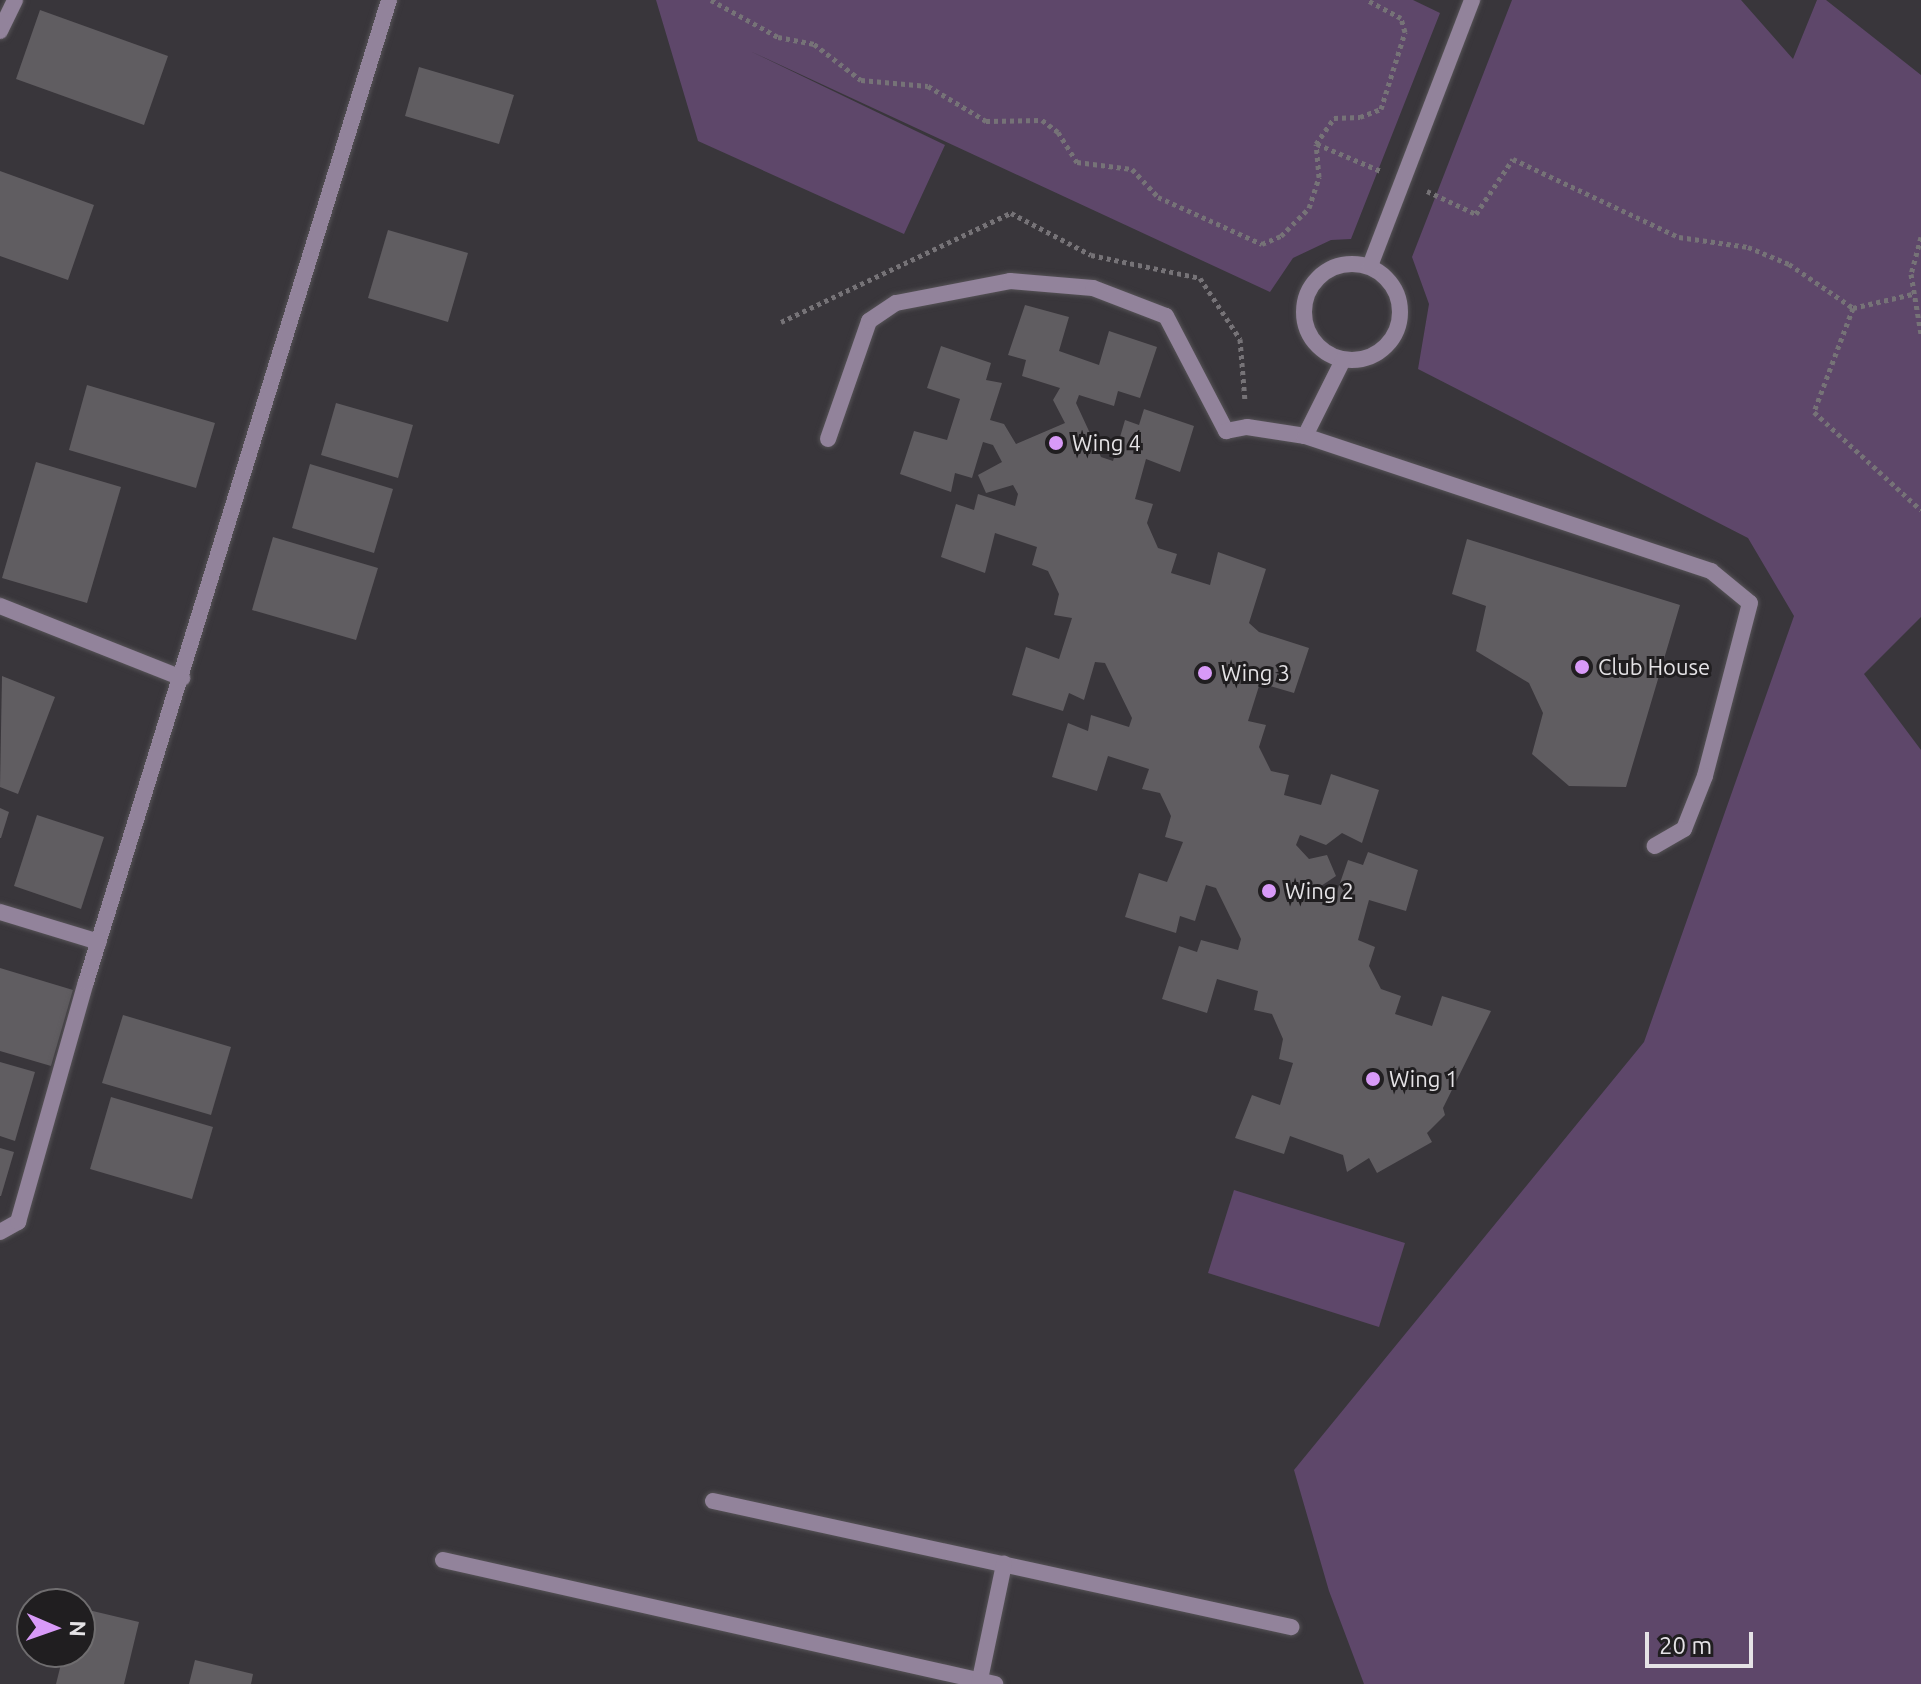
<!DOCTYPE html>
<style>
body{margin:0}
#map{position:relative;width:1921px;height:1684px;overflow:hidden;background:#39363b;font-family:Ubuntu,sans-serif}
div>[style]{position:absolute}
.green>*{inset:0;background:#5e476a}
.building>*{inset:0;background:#605d61}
.path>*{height:5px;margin-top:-2.5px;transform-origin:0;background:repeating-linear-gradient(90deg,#767377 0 4px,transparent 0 8px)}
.roads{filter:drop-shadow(0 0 2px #555256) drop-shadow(0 0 2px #555256)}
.minor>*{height:16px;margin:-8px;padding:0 8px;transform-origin:8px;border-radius:8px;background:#92839b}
.minor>.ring{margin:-8px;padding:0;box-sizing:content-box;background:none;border:16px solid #92839b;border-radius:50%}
.dots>*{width:22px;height:22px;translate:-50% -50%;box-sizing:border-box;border:4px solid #201e20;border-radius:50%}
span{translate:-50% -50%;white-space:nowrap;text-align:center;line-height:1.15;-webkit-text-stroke:6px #201e20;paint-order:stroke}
.poi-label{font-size:22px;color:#e5e3e6}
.left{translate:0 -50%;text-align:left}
.north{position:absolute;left:16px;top:1588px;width:80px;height:80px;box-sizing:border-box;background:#201e20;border:2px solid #6f6d6f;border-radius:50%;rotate:92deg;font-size:22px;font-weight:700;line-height:32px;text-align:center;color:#e5e3e6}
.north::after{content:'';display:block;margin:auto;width:28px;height:36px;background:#d89af8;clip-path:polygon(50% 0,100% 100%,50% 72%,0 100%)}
.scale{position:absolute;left:1645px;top:1632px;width:108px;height:36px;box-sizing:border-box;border:4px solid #e5e3e6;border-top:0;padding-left:10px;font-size:24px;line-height:28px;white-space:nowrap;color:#e5e3e6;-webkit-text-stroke:6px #201e20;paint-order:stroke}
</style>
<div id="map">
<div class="green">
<i style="clip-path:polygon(656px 0,1413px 0,1440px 13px,1351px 239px,1331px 240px,1293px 258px,1270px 292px,750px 51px,945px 145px,904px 234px,698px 141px)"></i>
<i style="clip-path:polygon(1512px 0,1741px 0,1793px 59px,1817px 0,1826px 0,1921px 75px,1921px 617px,1864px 674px,1921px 750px,1921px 1684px,1364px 1684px,1329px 1591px,1294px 1470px,1644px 1042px,1794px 616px,1748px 538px,1418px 369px,1429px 304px,1412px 257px)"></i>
<i style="clip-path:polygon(1234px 1190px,1405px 1243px,1379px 1327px,1208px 1273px)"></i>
</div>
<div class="building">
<i style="clip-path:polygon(40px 10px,168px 56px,144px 125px,16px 79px)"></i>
<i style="clip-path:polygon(419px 67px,514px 95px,499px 144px,405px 116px)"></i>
<i style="clip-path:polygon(0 171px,94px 205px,68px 280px,0 256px)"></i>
<i style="clip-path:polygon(388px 230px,468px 253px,448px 322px,368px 298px)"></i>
<i style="clip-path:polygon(1025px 305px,1069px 317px,1059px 351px,1099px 365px,1109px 331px,1157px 347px,1140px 398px,1118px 391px,1114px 406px,1079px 395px,1076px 403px,1101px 457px,1113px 461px,1125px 420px,1139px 425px,1144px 409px,1194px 426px,1180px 472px,1146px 459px,1135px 499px,1153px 504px,1147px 523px,1158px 548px,1177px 554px,1171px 573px,1210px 585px,1218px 552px,1266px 569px,1249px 623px,1259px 632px,1309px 648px,1294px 693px,1260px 683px,1248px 721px,1266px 725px,1259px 747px,1271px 771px,1289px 775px,1284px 795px,1321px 805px,1331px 774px,1379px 790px,1362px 843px,1342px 833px,1326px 845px,1300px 835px,1296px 845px,1309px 859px,1327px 855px,1336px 876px,1318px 888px,1320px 895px,1333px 903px,1348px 860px,1363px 865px,1368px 852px,1418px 870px,1406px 911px,1369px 900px,1358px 940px,1375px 947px,1369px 966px,1381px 989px,1401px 996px,1395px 1014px,1432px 1026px,1442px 996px,1491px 1011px,1443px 1108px,1445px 1115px,1427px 1133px,1432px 1142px,1377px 1173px,1369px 1158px,1347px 1172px,1343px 1155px,1290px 1136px,1284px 1154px,1235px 1138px,1252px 1095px,1280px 1105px,1293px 1063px,1279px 1059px,1283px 1039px,1272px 1014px,1254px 1010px,1258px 991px,1217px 979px,1207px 1013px,1162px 999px,1179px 946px,1197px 952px,1201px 940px,1238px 950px,1241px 939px,1216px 888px,1206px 885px,1195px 921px,1180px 916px,1176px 933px,1125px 917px,1139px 873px,1167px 882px,1183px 842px,1165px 837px,1171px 816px,1160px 793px,1142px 789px,1149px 769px,1108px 756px,1097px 791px,1052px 777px,1068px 723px,1088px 731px,1091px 715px,1129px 727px,1132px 718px,1105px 663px,1095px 662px,1084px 700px,1069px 693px,1063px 711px,1012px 695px,1026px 647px,1059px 659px,1072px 618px,1054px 615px,1059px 594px,1048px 571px,1032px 565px,1037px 547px,995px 533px,985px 573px,941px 557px,956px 504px,974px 510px,978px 494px,1015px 506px,1018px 494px,1013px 485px,986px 493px,978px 475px,1002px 462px,993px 445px,983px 442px,972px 478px,955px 473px,951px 492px,900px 474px,914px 431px,947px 440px,960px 399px,927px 388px,941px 346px,991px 363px,986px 380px,1002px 383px,990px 420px,1004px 424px,1016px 444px,1065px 423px,1053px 400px,1060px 388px,1022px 376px,1026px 360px,1008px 355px)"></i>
<i style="clip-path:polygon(87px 385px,215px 423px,196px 488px,69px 450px)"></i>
<i style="clip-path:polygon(336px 403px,413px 425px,398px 478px,321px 455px)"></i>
<i style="clip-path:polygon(36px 462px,121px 487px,87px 603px,2px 578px)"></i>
<i style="clip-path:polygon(310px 464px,393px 489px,374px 553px,292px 528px)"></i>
<i style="clip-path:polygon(273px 537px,378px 568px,356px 640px,252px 610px)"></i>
<i style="clip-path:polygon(1467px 539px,1680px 605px,1626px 787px,1569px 786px,1532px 754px,1543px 713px,1529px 683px,1476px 651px,1486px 606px,1452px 594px)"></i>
<i style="clip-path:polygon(2px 676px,55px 697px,18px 794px,0 787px)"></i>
<i style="clip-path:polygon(0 808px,9px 812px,1px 838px,0 838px)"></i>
<i style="clip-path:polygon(37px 815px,104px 837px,81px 909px,14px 886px)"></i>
<i style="clip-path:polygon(0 968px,73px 990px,51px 1066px,0 1051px)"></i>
<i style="clip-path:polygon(123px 1015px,231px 1047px,211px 1115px,102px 1083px)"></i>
<i style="clip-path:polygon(0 1062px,35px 1072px,15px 1141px,0 1136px)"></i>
<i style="clip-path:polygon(111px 1097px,213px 1127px,192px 1199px,90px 1169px)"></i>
<i style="clip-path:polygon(0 1148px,14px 1152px,1px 1196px,0 1196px)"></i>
<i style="clip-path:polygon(80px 1608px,139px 1622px,124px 1684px,56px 1684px,64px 1652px,80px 1652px)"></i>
<i style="clip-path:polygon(195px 1660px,253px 1674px,251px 1684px,189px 1684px)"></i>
</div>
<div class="path">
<i style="left:711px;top:0;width:77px;rotate:28.9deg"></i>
<i style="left:778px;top:37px;width:37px;rotate:11deg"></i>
<i style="left:814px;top:44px;width:59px;rotate:37.5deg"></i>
<i style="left:861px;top:80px;width:67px;rotate:5.1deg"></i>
<i style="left:928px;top:86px;width:68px;rotate:31.1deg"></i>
<i style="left:986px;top:121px;width:56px;rotate:-1deg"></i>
<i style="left:1042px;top:120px;width:20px;rotate:37deg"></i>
<i style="left:1058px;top:132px;width:36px;rotate:58deg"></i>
<i style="left:1077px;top:162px;width:55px;rotate:7.3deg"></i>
<i style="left:1132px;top:169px;width:38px;rotate:47deg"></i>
<i style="left:1158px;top:197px;width:114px;rotate:24.3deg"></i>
<i style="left:1262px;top:244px;width:21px;rotate:-23deg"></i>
<i style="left:1281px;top:236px;width:40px;rotate:-45deg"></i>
<i style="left:1309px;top:208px;width:33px;rotate:-72deg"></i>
<i style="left:1319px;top:177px;width:33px;rotate:-95deg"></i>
<i style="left:1316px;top:144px;width:32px;rotate:-55deg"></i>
<i style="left:1334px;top:118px;width:26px;rotate:-2deg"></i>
<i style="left:1360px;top:117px;width:22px;rotate:-21deg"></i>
<i style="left:1381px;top:109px;width:81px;rotate:-72.7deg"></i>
<i style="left:1405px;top:32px;width:15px;rotate:-106deg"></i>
<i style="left:1401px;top:18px;width:38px;rotate:-152deg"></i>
<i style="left:1317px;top:144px;width:69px;rotate:22.9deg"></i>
<i style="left:1427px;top:191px;width:54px;rotate:25.1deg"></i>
<i style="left:1476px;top:214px;width:66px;rotate:-56.1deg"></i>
<i style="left:1513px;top:159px;width:183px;rotate:25.2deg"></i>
<i style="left:1679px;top:237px;width:70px;rotate:8.2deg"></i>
<i style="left:1748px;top:247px;width:44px;rotate:22.5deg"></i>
<i style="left:1789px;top:264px;width:78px;rotate:34.5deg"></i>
<i style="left:1853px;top:308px;width:61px;rotate:-13.3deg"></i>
<i style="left:1921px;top:237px;width:38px;rotate:105deg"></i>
<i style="left:1911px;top:274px;width:61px;rotate:80.5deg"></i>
<i style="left:1853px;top:308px;width:111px;rotate:110.6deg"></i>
<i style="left:1814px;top:412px;width:145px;rotate:42.5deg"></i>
<i style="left:781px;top:322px;width:255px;rotate:-25.4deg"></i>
<i style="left:1011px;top:213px;width:90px;rotate:27.7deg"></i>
<i style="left:1091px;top:255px;width:111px;rotate:11.9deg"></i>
<i style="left:1200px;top:278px;width:73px;rotate:56.7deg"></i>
<i style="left:1240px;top:339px;width:62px;rotate:85.4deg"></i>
</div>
<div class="roads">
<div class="minor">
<i style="left:0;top:31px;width:34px;rotate:-64deg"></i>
<i class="ring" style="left:1304px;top:264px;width:80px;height:80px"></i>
<i style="left:1370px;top:266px;width:285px;rotate:-69deg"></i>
<i style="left:1305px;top:436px;width:85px;rotate:-63.4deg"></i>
<i style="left:828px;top:439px;width:125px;rotate:-70.8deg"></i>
<i style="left:869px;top:321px;width:32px;rotate:-34deg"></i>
<i style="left:896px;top:303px;width:116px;rotate:-10.9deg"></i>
<i style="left:1010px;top:281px;width:83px;rotate:4.8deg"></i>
<i style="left:1093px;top:288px;width:78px;rotate:21deg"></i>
<i style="left:1166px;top:316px;width:130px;rotate:62.4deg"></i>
<i style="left:1226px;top:431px;width:21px;rotate:-11deg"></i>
<i style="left:1247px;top:427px;width:59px;rotate:8.8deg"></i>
<i style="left:1305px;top:436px;width:428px;rotate:18.4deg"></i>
<i style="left:1711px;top:571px;width:50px;rotate:39.4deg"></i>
<i style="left:1750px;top:603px;width:179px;rotate:104.6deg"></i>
<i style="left:1705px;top:776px;width:57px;rotate:111.6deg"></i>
<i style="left:1684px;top:829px;width:34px;rotate:150deg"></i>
<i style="left:0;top:606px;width:196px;rotate:21.6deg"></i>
<i style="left:0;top:912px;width:103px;rotate:16.9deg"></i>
<i style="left:0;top:1232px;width:21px;rotate:-29deg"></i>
<i style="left:18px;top:1222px;width:249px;rotate:-74.2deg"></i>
<i style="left:86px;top:982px;width:1028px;rotate:-72.85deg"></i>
<i style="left:713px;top:1501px;width:592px;rotate:12.3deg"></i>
<i style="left:443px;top:1560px;width:566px;rotate:12.66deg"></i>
<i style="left:979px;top:1684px;width:123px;rotate:-78.2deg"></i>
</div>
</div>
<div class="dots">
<i style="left:1056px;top:443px;background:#d89af8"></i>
<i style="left:1582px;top:667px;background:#d89af8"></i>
<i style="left:1205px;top:673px;background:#d89af8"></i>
<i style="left:1269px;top:891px;background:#d89af8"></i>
<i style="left:1373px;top:1079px;background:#d89af8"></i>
</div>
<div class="poi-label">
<span class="left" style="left:1072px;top:443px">Wing 4</span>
<span class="left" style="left:1598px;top:667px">Club House</span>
<span class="left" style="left:1221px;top:673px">Wing 3</span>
<span class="left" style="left:1285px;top:891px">Wing 2</span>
<span class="left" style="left:1389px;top:1079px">Wing 1</span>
</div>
<div class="north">N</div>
<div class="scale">20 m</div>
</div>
